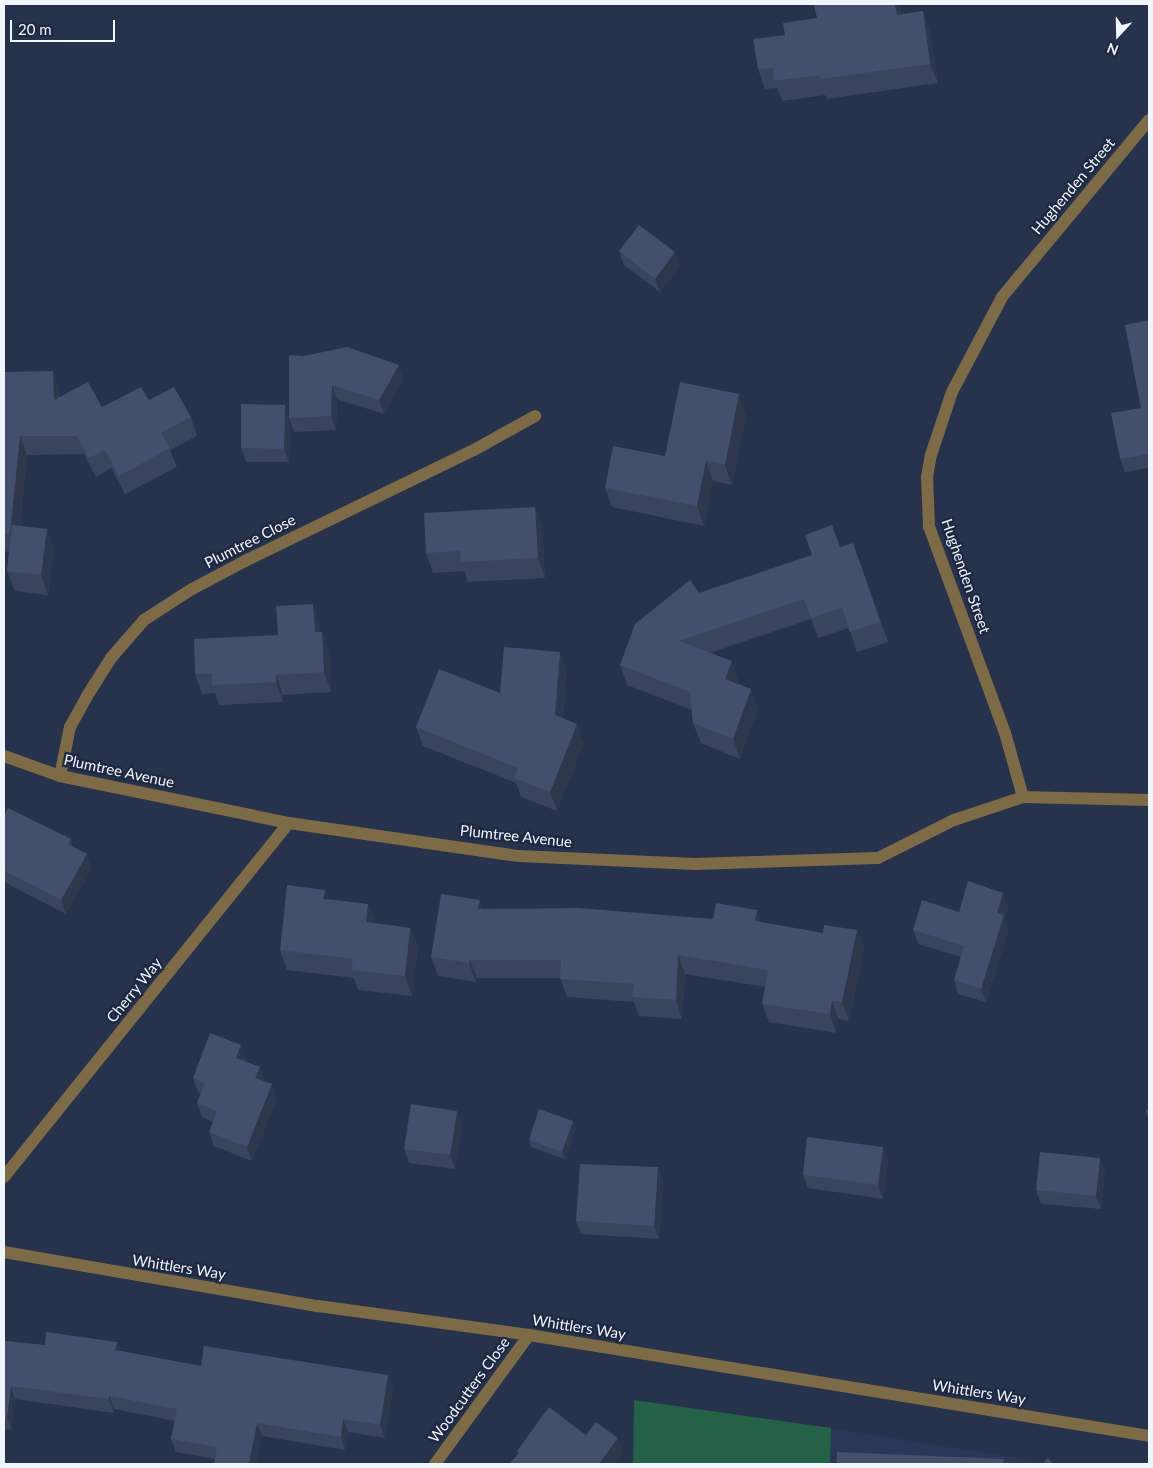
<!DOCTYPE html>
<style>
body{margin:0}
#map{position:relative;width:1153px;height:1468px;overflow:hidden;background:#27324c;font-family:Lato,sans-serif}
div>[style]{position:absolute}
.built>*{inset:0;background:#2a3758}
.green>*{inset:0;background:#256147}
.street>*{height:12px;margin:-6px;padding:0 6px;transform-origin:6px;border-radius:6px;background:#7d6a46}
.wall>*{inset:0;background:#3a445d}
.shaded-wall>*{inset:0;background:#2f374c}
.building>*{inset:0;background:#434f6c}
span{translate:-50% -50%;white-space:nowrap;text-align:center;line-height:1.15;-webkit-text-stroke:4.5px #1e2841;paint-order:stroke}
.street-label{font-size:15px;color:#f1f5fc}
.frame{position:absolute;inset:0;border:5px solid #f1f5fc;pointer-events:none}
.north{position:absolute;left:1093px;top:10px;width:50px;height:50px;-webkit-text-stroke:4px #1e2841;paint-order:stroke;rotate:201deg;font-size:14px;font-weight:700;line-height:20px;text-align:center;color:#f1f5fc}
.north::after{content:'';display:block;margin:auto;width:18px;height:22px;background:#f1f5fc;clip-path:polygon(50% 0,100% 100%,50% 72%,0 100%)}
.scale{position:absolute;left:10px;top:20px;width:105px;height:22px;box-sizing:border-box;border:2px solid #f1f5fc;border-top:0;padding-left:6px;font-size:15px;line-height:18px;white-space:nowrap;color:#f1f5fc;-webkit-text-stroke:4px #1e2841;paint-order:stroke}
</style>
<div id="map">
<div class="built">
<i style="clip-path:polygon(831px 1428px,1054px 1464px,830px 1464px)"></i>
</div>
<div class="green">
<i style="clip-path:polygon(634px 1400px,831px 1428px,830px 1464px,633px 1464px)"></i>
</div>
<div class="street">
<i style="left:4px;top:756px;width:59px;rotate:19.7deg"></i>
<i style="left:60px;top:776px;width:234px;rotate:11.6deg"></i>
<i style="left:289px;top:823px;width:232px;rotate:8.2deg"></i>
<i style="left:519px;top:856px;width:176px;rotate:2.6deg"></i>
<i style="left:695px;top:864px;width:183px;rotate:-1.9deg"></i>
<i style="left:878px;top:858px;width:85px;rotate:-26.6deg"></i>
<i style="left:954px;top:820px;width:73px;rotate:-18.4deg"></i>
<i style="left:1023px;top:797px;width:126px;rotate:1.4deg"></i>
<i style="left:60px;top:776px;width:50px;rotate:-78.5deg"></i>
<i style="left:70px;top:727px;width:35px;rotate:-61deg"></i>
<i style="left:87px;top:696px;width:45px;rotate:-57.7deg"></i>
<i style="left:111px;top:658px;width:50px;rotate:-49deg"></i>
<i style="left:144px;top:620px;width:57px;rotate:-32.9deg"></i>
<i style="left:192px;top:589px;width:60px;rotate:-27.8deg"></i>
<i style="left:245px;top:561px;width:254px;rotate:-25.9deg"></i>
<i style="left:474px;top:450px;width:70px;rotate:-29.1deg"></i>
<i style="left:1023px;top:797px;width:66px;rotate:-105.7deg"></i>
<i style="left:1005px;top:733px;width:221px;rotate:-110.2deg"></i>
<i style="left:929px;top:526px;width:49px;rotate:-92.3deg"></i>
<i style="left:927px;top:477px;width:22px;rotate:-80deg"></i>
<i style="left:931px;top:455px;width:66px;rotate:-71.6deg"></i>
<i style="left:952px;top:392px;width:107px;rotate:-62.2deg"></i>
<i style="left:1002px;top:297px;width:230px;rotate:-50.3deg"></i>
<i style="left:4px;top:1177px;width:454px;rotate:-51.2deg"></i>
<i style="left:4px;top:1252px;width:319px;rotate:9.8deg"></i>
<i style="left:318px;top:1306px;width:213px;rotate:7.8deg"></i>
<i style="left:529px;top:1335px;width:628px;rotate:9.25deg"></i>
<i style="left:435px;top:1464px;width:160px;rotate:-53.9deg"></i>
</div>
<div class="wall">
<i style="clip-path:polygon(923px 11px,930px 31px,938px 83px,827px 99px,825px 95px,782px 101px,777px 88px,765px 89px,758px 69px,785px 35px)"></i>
<i style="clip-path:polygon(619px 251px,680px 266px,660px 292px,624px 265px)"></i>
<i style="clip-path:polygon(1149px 320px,1149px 468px,1125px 472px,1120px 459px,1141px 408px)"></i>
<i style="clip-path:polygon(304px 356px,404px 379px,384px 414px,337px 399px,336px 430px,294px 432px,290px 421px,289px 462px,246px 462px,241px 448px,285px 405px,289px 416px)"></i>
<i style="clip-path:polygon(4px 372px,60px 390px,60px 397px,102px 407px,149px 400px,191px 417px,197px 436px,170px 450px,177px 467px,125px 494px,111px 468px,96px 477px,84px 454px,27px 455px,20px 526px,54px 549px,48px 595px,15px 591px,7px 571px,9px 552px,4px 551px)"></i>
<i style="clip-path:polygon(746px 414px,732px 485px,713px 481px,704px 526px,612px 507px,605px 488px)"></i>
<i style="clip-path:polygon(535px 507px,542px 527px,545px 578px,468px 582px,464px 571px,433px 573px,426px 553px)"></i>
<i style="clip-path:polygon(840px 547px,860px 562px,888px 642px,857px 652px,849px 628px,818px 638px,811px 619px,710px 653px,739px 681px,738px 684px,751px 689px,758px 709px,740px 759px,701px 743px,693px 723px,692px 710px,627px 685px,620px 665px,699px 593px)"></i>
<i style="clip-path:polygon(320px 623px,320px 632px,322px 632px,329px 652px,331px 692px,283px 695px,283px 702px,219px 705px,215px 693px,202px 694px,195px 674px,278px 635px)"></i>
<i style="clip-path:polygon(560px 652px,567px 671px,563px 718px,584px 743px,557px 811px,521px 797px,516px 783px,423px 746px,416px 727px,500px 693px)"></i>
<i style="clip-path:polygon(4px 816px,71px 839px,74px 848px,92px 868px,66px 914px,4px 882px)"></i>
<i style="clip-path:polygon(325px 890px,328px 899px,368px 904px,375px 923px,410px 928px,418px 948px,412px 996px,358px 990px,354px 978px,287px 970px,280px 950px)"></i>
<i style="clip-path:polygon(1008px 906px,1005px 918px,1009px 929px,986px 1002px,958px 994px,954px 980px,961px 957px,918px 944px,913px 930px,959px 912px)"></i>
<i style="clip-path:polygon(483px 909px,713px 919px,761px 922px,823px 933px,857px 930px,864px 949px,849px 1021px,838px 1019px,836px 1033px,769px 1022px,762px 1004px,765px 987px,685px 974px,682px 1019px,639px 1016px,634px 1002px,567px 997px,560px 978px,477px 978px,476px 982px,438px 976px,431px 957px)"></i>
<i style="clip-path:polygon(246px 1058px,245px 1062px,264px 1082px,272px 1084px,277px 1098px,252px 1161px,214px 1146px,209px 1132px,213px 1122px,202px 1117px,197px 1103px,201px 1093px,198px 1092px,193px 1078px)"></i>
<i style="clip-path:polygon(457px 1111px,462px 1124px,455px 1169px,409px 1163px,404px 1149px)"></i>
<i style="clip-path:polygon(573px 1121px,576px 1128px,565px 1159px,531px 1147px,529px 1140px)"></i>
<i style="clip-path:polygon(883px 1147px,888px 1161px,883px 1199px,808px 1188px,803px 1175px)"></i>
<i style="clip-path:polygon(1100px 1158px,1105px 1172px,1101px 1209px,1041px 1204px,1036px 1190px)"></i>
<i style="clip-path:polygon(663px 1181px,659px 1239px,581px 1234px,576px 1221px)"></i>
<i style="clip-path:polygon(4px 1341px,45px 1345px,117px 1342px,120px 1351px,201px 1366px,388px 1375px,393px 1388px,385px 1438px,348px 1432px,345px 1450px,262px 1436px,215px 1459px,176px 1452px,171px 1439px,175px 1421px,114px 1409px,114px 1413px,15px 1399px,12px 1430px,5px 1429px,4px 1442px)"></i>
</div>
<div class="shaded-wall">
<i style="clip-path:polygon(895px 4px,900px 4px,904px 35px,897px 15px)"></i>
<i style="clip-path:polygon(923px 11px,930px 31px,938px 83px,930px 64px)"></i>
<i style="clip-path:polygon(675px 252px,680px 266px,660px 292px,655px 279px)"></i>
<i style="clip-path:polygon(399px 365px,404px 379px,384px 414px,379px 400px)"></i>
<i style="clip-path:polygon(53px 371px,60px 390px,60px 419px,54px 400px)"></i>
<i style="clip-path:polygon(332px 385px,337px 399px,336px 430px,331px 416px)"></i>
<i style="clip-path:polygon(739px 394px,746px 414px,732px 485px,725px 465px)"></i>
<i style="clip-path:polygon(285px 405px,290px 418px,289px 418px,290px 421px,289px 462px,284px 449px)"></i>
<i style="clip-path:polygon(20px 436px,27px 455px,17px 553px,10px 534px)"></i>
<i style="clip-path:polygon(706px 461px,713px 481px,704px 526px,697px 506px)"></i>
<i style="clip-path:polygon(535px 507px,542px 527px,545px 578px,538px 558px)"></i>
<i style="clip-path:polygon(47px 529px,54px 549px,48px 595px,41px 575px)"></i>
<i style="clip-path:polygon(313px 604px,320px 623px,322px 652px,315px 632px)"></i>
<i style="clip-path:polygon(322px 632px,329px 652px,331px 692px,324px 672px)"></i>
<i style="clip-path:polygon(560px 652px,567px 671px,562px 734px,555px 715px)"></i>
<i style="clip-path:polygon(732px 661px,739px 681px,732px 699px,725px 679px)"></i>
<i style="clip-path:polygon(276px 675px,283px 695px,283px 702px,276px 682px)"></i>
<i style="clip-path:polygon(751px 689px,758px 709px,740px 759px,733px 739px)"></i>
<i style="clip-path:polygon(577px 724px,584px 743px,557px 811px,550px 792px)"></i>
<i style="clip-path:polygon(71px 839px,76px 852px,68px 844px)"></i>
<i style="clip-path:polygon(87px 854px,92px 868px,66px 914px,61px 900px)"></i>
<i style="clip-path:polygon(325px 890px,332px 910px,323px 899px)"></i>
<i style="clip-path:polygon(1003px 893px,1008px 906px,1005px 918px,1009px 929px,986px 1002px,981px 989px,997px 913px)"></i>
<i style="clip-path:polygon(480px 900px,486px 919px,478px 909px)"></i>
<i style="clip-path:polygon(368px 904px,375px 924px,366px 922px)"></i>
<i style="clip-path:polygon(757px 910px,764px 928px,755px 921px)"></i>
<i style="clip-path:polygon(410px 928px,418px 948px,412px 996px,405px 976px)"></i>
<i style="clip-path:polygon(857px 930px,864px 949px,849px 1021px,842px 1002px)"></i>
<i style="clip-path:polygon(678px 955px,685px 974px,682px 1019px,676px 1000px)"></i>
<i style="clip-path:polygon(470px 960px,477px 978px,476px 982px,469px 963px)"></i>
<i style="clip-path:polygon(832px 1001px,838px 1019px,836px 1033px,830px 1014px)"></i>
<i style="clip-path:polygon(241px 1045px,246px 1058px,241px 1072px,236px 1058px)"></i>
<i style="clip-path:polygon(260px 1067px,265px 1081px,260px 1092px,255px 1078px)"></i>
<i style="clip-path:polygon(272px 1084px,277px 1098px,252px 1161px,247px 1147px)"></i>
<i style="clip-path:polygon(457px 1111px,462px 1124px,455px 1169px,450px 1155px)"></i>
<i style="clip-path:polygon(573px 1121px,576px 1128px,565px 1159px,562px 1152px)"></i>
<i style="clip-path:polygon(883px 1147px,888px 1161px,883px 1199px,878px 1185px)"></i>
<i style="clip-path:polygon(1100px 1158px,1105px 1172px,1101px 1209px,1096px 1196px)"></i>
<i style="clip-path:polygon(658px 1167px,663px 1181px,659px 1239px,654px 1226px)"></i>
<i style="clip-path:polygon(117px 1342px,122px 1355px,115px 1350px)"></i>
<i style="clip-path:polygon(388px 1375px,393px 1388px,385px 1438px,380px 1425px)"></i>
<i style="clip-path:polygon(11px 1386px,15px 1399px,12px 1430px,7px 1417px)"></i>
<i style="clip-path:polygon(109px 1396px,114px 1409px,114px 1413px,109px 1399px)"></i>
<i style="clip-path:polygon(343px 1419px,348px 1432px,345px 1450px,341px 1437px)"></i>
<i style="clip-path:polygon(257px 1423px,262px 1436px,256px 1464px,249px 1464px)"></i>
<i style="clip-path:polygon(4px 1425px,5px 1429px,4px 1442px)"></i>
<i style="clip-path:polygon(618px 1438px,623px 1452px,614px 1464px,599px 1464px)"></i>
</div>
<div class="building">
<i style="clip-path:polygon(814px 4px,895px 4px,897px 15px,923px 11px,930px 64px,820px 79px,819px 75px,774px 81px,773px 68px,758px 69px,753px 39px,785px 35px,783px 23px,817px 18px)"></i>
<i style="clip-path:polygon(639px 225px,675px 252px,655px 279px,619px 251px)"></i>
<i style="clip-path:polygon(1149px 320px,1149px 454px,1120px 459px,1111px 413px,1141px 408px,1125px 325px)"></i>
<i style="clip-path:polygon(347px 347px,399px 365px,379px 400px,332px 385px,331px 416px,289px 418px,289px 355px,304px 356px)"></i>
<i style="clip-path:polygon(53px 371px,54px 400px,88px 382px,102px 407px,141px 387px,149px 400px,174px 387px,191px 417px,161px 433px,170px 448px,119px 476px,105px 450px,89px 458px,77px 436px,20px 436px,10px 534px,4px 534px,4px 372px)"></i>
<i style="clip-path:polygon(680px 382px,739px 394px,725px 465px,706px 461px,697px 506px,605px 488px,613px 446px,665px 456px)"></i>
<i style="clip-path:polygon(241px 404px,285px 405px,284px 449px,241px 448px)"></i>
<i style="clip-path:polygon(535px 507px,538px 558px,461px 562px,460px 551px,426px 553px,424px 513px)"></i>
<i style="clip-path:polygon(12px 525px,47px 529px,41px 575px,7px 571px)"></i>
<i style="clip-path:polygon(832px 525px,840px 547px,853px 543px,880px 622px,850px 632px,842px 608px,811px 618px,804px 599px,679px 641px,732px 661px,725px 679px,751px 689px,733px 739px,693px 723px,690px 692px,620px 665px,635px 624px,690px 580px,699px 593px,812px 555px,805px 535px)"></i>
<i style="clip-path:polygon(313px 604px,315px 632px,322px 632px,324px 672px,276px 675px,276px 682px,212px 685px,212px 673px,195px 674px,194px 639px,278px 635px,276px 606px)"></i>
<i style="clip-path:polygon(504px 647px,560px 652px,555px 715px,577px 724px,550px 792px,514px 778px,518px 768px,416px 727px,439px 669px,500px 693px)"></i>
<i style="clip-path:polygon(8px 808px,71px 839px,68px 844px,87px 854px,61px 900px,4px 871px,4px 816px)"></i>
<i style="clip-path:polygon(968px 881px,1003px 893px,997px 913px,1004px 915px,981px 989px,954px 980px,964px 946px,913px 930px,922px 900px,959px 912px)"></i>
<i style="clip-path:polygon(287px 885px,325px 890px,323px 899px,368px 904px,366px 922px,410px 928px,405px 976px,351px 970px,353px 959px,280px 950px)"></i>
<i style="clip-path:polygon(441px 894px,480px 900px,478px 909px,578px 908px,713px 919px,716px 903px,757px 910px,755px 921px,823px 933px,824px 925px,857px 930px,842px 1002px,832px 1001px,830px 1014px,762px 1004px,768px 970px,678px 955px,676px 1000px,632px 997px,634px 984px,560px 979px,561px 960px,470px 960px,469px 963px,431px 957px)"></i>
<i style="clip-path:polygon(210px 1033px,241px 1045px,236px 1058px,260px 1067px,255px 1078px,272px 1084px,247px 1147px,209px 1132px,217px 1111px,197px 1103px,205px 1084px,193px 1078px)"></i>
<i style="clip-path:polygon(411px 1104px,457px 1111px,450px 1155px,404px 1149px)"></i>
<i style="clip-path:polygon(539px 1109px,573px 1121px,562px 1152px,529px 1140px)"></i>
<i style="clip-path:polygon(1149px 1109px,1149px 1122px,1146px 1110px)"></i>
<i style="clip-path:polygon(807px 1137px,883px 1147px,878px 1185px,803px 1175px)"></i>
<i style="clip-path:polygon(1040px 1152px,1100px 1158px,1096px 1196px,1036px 1190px)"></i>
<i style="clip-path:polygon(580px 1164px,658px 1167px,654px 1226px,576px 1221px)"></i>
<i style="clip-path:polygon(46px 1332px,117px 1342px,115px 1350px,201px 1366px,204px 1346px,388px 1375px,380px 1425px,343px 1419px,341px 1437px,257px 1423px,249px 1464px,214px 1464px,217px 1447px,171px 1439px,177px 1409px,109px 1396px,109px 1399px,11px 1386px,7px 1417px,4px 1416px,4px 1341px,45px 1345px)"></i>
<i style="clip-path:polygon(549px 1407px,586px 1435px,596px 1422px,618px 1438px,599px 1464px,509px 1464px,519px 1453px,517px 1451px)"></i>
<i style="clip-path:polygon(837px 1452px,1004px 1459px,1003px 1464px,837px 1464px)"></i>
<i style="clip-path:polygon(1048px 1458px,1053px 1464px,1042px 1464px)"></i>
</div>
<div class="street-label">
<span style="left:1073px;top:186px;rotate:-50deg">Hughenden Street</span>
<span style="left:250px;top:541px;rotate:-27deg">Plumtree Close</span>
<span style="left:966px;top:576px;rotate:71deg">Hughenden Street</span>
<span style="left:119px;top:771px;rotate:12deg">Plumtree Avenue</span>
<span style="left:516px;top:836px;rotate:6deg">Plumtree Avenue</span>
<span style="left:134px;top:990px;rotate:-51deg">Cherry Way</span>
<span style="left:179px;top:1267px;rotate:9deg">Whittlers Way</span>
<span style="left:579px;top:1327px;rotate:9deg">Whittlers Way</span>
<span style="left:469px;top:1390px;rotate:-54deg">Woodcutters Close</span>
<span style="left:979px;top:1392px;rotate:9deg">Whittlers Way</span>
</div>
<div class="frame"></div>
<div class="north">N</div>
<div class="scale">20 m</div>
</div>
